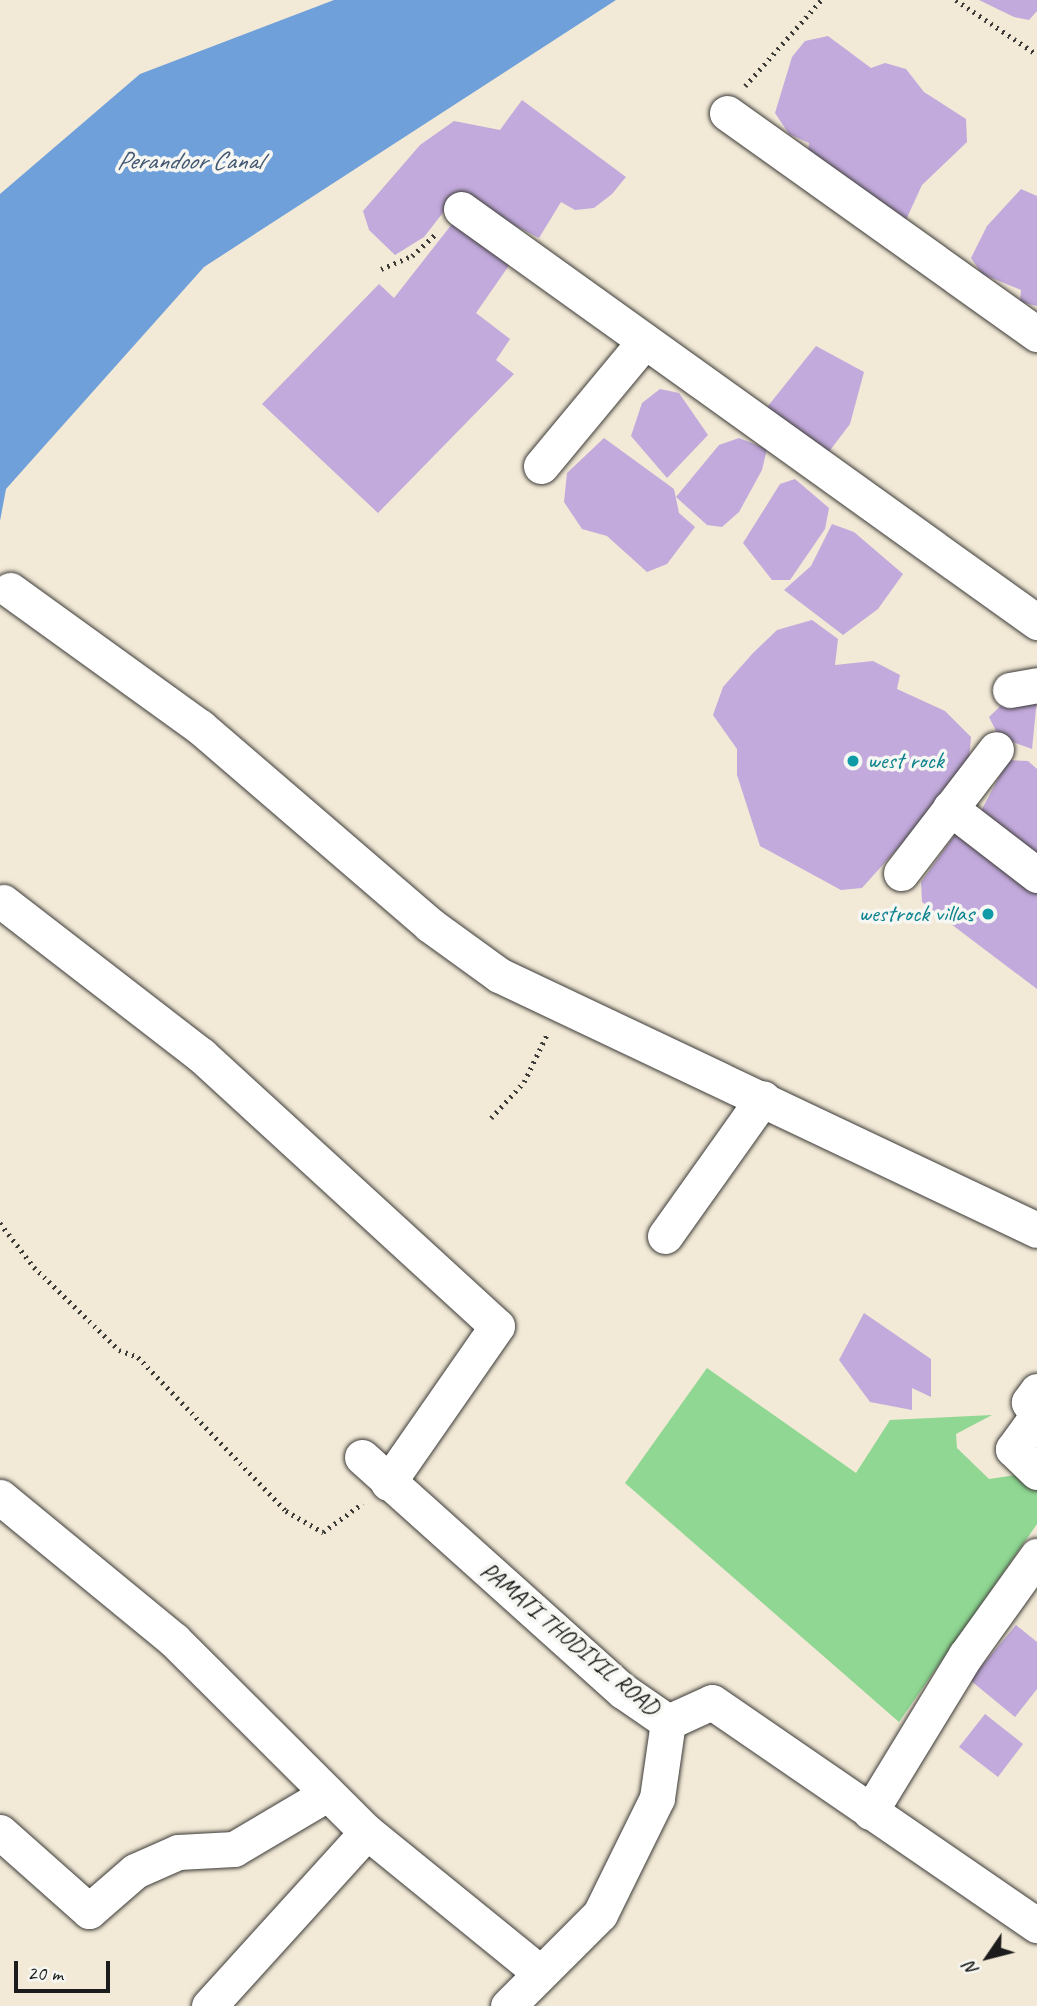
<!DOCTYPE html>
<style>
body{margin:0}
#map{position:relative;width:1037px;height:2006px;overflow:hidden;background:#f2e9d6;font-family:Caveat,sans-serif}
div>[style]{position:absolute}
.green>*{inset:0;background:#8fd792}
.water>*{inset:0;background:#6fa0d9}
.building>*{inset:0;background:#c2aadc}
.path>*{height:4.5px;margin-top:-2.25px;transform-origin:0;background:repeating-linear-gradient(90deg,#3c3b38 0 2px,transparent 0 7px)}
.roads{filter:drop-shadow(0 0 2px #3c3b38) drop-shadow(0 0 2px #3c3b38)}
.minor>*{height:35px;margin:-17.5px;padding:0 17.5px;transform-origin:17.5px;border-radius:17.5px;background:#fff}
.dots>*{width:19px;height:19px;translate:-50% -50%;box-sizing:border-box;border:4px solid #f6f6f2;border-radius:50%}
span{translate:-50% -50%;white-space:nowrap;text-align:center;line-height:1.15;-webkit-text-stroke:7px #f6f6f2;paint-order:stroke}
.culture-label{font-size:24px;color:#0d838f}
.left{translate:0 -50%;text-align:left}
.right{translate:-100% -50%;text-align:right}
.street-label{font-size:24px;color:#1c1c1c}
.water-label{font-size:26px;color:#415771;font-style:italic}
.north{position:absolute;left:953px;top:1922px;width:70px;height:70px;-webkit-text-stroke:5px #f6f6f2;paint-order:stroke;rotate:235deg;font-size:19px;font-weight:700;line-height:28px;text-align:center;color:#1c1c1c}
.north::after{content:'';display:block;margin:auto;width:24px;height:32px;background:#1c1c1c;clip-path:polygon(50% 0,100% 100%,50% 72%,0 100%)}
.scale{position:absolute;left:14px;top:1961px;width:96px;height:32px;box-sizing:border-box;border:4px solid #1c1c1c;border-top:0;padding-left:9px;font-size:21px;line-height:24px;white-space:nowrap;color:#1c1c1c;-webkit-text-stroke:5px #f6f6f2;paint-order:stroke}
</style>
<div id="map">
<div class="green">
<i style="clip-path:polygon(707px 1368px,856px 1473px,890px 1420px,992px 1415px,956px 1434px,957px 1448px,989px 1479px,1016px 1475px,1037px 1490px,1037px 1524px,899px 1722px,625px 1483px)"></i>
</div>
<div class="water">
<i style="clip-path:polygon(334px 0,616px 0,204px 267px,6px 489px,0 521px,0 194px,140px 74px)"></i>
</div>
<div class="building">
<i style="clip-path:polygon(979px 0,1037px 0,1037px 11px,1029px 20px,1014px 17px)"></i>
<i style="clip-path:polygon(828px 36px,871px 68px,885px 63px,906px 69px,924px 92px,966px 119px,967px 142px,922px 185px,905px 222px,807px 160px,809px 143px,789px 134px,775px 113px,792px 57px,805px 41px)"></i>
<i style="clip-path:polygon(522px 100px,626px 177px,612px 194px,594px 208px,575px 210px,561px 202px,539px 238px,456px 196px,424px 237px,395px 255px,369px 230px,363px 211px,420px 145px,454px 121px,500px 130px)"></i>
<i style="clip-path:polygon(1021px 189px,1037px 196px,1037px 306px,1020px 302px,1021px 290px,982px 274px,971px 258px,987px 226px)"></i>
<i style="clip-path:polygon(452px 224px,510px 264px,476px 313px,510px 339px,496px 360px,514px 374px,378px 513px,262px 404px,379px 284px,394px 298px)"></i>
<i style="clip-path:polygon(816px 346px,864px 372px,850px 424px,828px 453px,760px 416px)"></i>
<i style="clip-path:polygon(660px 389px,679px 393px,708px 435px,667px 478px,631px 436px,642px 403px)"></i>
<i style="clip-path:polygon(604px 438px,674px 489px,679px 513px,695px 527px,667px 564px,647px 572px,607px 536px,582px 529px,564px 502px,567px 473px)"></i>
<i style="clip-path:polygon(739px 438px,767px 449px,762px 470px,739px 512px,722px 527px,707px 525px,676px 497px,719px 445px)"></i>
<i style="clip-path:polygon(795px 479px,829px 508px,825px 529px,790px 580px,772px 580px,743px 543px,780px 484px)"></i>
<i style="clip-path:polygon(832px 524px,854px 532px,903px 574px,878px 609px,843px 635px,784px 590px,811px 566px)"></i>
<i style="clip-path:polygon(812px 620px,838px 639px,835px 665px,873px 661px,900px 675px,897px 689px,945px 711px,971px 737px,968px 770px,862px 888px,841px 890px,760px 846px,737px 775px,737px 749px,713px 715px,723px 687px,753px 653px,777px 630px)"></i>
<i style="clip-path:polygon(1013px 694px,1037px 699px,1032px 749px,999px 737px,989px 717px)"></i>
<i style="clip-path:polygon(1008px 760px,1028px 761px,1037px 769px,1037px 861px,981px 811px)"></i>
<i style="clip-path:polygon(960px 828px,1037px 892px,1037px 989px,922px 902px,921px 882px)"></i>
<i style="clip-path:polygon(864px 1313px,931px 1359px,931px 1397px,912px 1388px,912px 1410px,870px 1402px,839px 1360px)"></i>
<i style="clip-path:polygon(1016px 1625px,1037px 1642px,1037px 1689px,1015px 1717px,970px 1680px)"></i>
<i style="clip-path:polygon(985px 1714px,1023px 1744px,998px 1777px,959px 1747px)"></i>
</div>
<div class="path">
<i style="left:956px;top:0;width:95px;rotate:33.9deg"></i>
<i style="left:745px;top:86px;width:115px;rotate:-48.5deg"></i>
<i style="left:381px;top:269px;width:34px;rotate:-23deg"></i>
<i style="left:412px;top:256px;width:35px;rotate:-43deg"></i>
<i style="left:491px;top:1118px;width:49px;rotate:-47.5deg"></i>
<i style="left:524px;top:1082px;width:53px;rotate:-64.4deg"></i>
<i style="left:0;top:1223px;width:56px;rotate:52.3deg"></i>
<i style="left:34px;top:1267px;width:119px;rotate:44.3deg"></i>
<i style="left:119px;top:1350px;width:20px;rotate:20deg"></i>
<i style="left:138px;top:1357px;width:214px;rotate:46.1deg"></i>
<i style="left:286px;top:1511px;width:43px;rotate:29.6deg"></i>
<i style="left:323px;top:1532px;width:49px;rotate:-35.9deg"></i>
</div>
<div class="roads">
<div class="minor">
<i style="left:727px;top:113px;width:381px;rotate:35.5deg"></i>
<i style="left:461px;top:209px;width:709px;rotate:35.64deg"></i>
<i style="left:541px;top:466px;width:161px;rotate:-50.3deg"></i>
<i style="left:10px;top:590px;width:234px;rotate:35.8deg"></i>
<i style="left:200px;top:727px;width:303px;rotate:40.7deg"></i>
<i style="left:430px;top:925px;width:85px;rotate:35.9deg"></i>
<i style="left:499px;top:975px;width:595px;rotate:25.36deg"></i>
<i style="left:1010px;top:690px;width:27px;rotate:-10deg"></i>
<i style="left:950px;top:808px;width:110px;rotate:37.6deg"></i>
<i style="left:901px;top:873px;width:156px;rotate:-52.5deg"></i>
<i style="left:3px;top:902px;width:250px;rotate:37.7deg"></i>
<i style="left:201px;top:1055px;width:401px;rotate:42.5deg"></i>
<i style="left:497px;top:1326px;width:191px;rotate:124.8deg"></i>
<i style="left:665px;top:1236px;width:169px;rotate:-54.6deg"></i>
<i style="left:1037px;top:1391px;width:14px;rotate:126deg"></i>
<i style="left:1029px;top:1402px;width:16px;rotate:60deg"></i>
<i style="left:1037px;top:1416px;width:41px;rotate:126deg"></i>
<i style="left:1013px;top:1449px;width:33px;rotate:44deg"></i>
<i style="left:362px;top:1457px;width:351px;rotate:41.9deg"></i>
<i style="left:623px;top:1691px;width:55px;rotate:34.6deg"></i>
<i style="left:668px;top:1722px;width:48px;rotate:-24.4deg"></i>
<i style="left:712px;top:1702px;width:394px;rotate:34.5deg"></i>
<i style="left:0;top:1497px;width:225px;rotate:39.4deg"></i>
<i style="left:174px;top:1640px;width:272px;rotate:44.9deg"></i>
<i style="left:367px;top:1832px;width:219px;rotate:39.1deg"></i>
<i style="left:870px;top:1812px;width:184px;rotate:-58.6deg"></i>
<i style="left:966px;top:1655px;width:122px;rotate:-54.4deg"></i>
<i style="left:0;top:1832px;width:119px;rotate:41.6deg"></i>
<i style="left:89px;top:1911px;width:61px;rotate:-41deg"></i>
<i style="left:135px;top:1871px;width:47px;rotate:-23.8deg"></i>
<i style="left:178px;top:1852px;width:56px;rotate:-3.1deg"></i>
<i style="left:234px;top:1849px;width:108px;rotate:-30.6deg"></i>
<i style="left:209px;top:2006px;width:235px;rotate:-47.8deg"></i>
<i style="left:508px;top:2006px;width:130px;rotate:-45deg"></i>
<i style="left:600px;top:1914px;width:129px;rotate:-63.8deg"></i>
<i style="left:657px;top:1798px;width:77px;rotate:-81.8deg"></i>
</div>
</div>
<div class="dots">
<i style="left:853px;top:761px;background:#0f9aa8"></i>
<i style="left:988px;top:914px;background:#0f9aa8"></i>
</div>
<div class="culture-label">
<span class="left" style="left:867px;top:761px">west rock</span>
<span class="right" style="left:974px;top:914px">westrock villas</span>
</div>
<div class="street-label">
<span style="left:570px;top:1639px;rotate:40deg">PAMATI THODIYIL ROAD</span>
</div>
<div class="water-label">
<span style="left:189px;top:161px">Perandoor Canal</span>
</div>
<div class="north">N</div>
<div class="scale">20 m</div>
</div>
